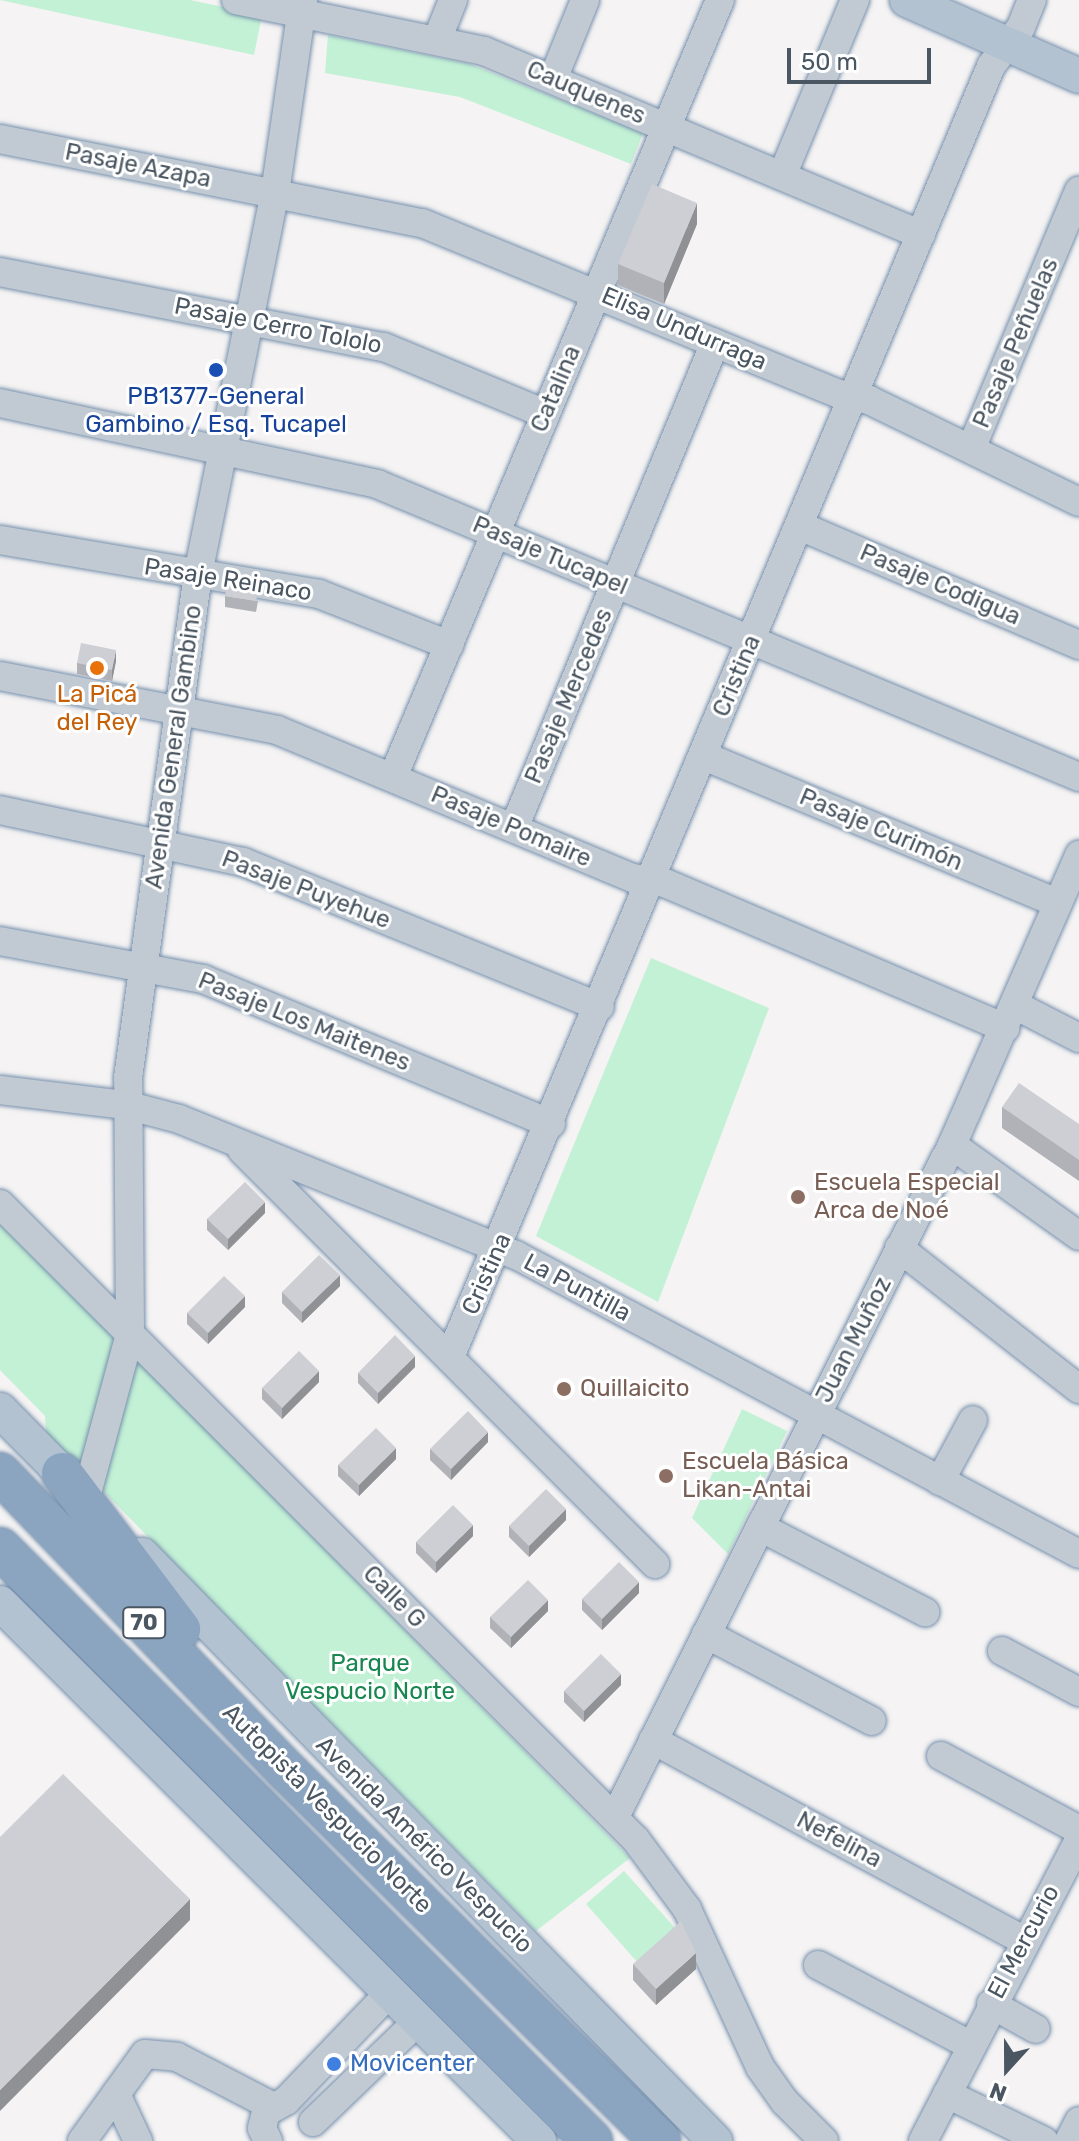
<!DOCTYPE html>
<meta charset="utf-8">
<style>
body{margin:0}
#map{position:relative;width:1079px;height:2141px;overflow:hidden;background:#f5f3f3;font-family:Rubik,sans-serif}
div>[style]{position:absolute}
.green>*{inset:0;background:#c3f1d5}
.roads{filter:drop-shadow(0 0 2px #7690ad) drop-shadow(0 0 2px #7690ad)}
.minor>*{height:28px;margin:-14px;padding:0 14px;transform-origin:14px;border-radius:14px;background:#c1cad2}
.major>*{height:34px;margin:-17px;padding:0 17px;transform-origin:17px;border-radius:17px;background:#b3c2d1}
.highway>*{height:40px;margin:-20px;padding:0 20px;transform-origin:20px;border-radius:20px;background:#8ba5c1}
.wall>*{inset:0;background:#b0b2b7}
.shaded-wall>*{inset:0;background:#909195}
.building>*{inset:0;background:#cdcfd5}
.dots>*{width:22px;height:22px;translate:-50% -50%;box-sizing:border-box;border:4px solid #fff;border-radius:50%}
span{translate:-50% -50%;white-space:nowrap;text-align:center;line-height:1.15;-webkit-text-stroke:6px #fff;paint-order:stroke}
.shield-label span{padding:2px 6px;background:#fff;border:2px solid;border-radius:6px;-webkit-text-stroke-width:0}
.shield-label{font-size:22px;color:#4a5661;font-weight:700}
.street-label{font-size:24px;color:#4a5661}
.transit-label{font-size:24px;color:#164399}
.food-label{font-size:24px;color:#c56008}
.education-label{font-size:24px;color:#785e54}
.left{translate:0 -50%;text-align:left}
.park-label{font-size:24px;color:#17864f}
.shop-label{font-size:24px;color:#366cbe}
.north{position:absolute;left:967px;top:2029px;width:80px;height:80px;-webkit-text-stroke:6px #fff;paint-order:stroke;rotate:201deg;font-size:22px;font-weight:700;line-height:32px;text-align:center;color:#4a5661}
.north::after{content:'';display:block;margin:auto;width:28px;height:36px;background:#4a5661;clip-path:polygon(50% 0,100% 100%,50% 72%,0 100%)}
.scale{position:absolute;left:787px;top:48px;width:144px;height:36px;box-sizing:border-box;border:4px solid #4a5661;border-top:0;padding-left:10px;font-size:24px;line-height:28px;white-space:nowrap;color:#4a5661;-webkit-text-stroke:6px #fff;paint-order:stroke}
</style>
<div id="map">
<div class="green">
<i style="clip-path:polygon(0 0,190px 0,262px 15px,254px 55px)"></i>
<i style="clip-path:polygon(328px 35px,470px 64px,643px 133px,631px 164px,460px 97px,325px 73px)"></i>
<i style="clip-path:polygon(651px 958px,769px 1008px,658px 1302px,536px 1236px)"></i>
<i style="clip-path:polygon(0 1216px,102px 1324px,630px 1858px,536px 1931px,46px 1433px,45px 1416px,0 1370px)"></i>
<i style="clip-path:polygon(742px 1409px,787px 1431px,728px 1554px,692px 1518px)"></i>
<i style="clip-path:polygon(624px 1871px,676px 1929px,638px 1963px,586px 1904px)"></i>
</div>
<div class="roads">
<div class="minor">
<i style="left:236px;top:0;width:253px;rotate:11.6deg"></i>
<i style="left:484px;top:51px;width:474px;rotate:22.8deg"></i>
<i style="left:437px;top:40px;width:43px;rotate:-68.2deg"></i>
<i style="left:553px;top:79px;width:85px;rotate:-67.9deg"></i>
<i style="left:0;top:139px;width:430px;rotate:11.3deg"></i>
<i style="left:422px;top:223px;width:451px;rotate:22.3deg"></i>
<i style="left:839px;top:394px;width:31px;rotate:11deg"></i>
<i style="left:869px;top:400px;width:233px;rotate:25.9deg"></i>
<i style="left:782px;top:176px;width:191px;rotate:-67.5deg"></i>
<i style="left:0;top:272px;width:391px;rotate:11.1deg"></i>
<i style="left:384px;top:347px;width:175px;rotate:22.5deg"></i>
<i style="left:0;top:403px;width:386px;rotate:12.1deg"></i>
<i style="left:377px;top:484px;width:761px;rotate:22.65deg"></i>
<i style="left:971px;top:449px;width:280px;rotate:-67.3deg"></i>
<i style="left:800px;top:526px;width:303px;rotate:23.1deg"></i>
<i style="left:0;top:540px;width:324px;rotate:9.6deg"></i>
<i style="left:319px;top:594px;width:140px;rotate:21.4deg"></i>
<i style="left:0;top:676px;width:282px;rotate:11deg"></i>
<i style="left:277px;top:730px;width:386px;rotate:22.6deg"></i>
<i style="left:633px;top:878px;width:32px;rotate:9deg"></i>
<i style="left:665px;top:883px;width:370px;rotate:23.1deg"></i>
<i style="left:704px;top:756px;width:383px;rotate:22.6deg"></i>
<i style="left:393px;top:777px;width:843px;rotate:-67.18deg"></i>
<i style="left:0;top:810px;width:249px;rotate:12.1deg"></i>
<i style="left:243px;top:862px;width:385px;rotate:22.1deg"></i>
<i style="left:514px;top:828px;width:525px;rotate:-67.49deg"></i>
<i style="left:0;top:941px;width:207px;rotate:10.6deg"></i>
<i style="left:203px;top:979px;width:377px;rotate:22.6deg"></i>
<i style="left:1015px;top:1005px;width:72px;rotate:27.3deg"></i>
<i style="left:0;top:1090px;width:127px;rotate:6.8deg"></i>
<i style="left:126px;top:1105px;width:55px;rotate:14.8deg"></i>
<i style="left:179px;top:1119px;width:363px;rotate:22deg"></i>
<i style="left:516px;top:1255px;width:637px;rotate:27.97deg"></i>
<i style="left:952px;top:1145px;width:156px;rotate:35.6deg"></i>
<i style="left:242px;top:1150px;width:585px;rotate:45.07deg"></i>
<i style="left:0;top:1204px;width:899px;rotate:45deg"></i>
<i style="left:636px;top:1840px;width:86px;rotate:53.5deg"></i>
<i style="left:687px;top:1909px;width:174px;rotate:65.2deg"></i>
<i style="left:760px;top:2067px;width:43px;rotate:54.5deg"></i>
<i style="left:785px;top:2102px;width:55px;rotate:45deg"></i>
<i style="left:899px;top:1248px;width:229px;rotate:38.1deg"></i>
<i style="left:450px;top:1357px;width:1400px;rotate:-67.26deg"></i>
<i style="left:991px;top:66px;width:49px;rotate:-52.4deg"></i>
<i style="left:1021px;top:27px;width:29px;rotate:-68deg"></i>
<i style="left:940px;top:1481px;width:69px;rotate:-61.6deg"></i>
<i style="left:86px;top:1497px;width:169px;rotate:-74.9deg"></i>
<i style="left:130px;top:1334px;width:256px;rotate:-90.4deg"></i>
<i style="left:128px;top:1078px;width:509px;rotate:-82.09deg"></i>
<i style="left:198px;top:574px;width:389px;rotate:-78.6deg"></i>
<i style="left:275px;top:193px;width:195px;rotate:-81.7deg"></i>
<i style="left:760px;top:1527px;width:186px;rotate:27.3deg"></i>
<i style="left:706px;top:1634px;width:187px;rotate:27.7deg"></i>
<i style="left:1002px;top:1651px;width:87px;rotate:28deg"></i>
<i style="left:653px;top:1740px;width:423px;rotate:28.4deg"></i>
<i style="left:941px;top:1756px;width:157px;rotate:28.2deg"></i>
<i style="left:615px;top:1817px;width:752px;rotate:-63.37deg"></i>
<i style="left:952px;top:1145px;width:317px;rotate:-66.3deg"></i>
<i style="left:818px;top:1965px;width:172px;rotate:27.8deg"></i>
<i style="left:991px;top:2004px;width:51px;rotate:29.1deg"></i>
<i style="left:116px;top:2094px;width:52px;rotate:64.9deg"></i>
<i style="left:947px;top:2094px;width:108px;rotate:25.9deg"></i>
<i style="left:286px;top:2101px;width:151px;rotate:-46.3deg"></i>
<i style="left:313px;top:2122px;width:146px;rotate:-43.9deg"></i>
<i style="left:82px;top:2141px;width:107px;rotate:-54.1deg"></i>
<i style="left:145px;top:2054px;width:32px;rotate:5deg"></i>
<i style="left:177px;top:2057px;width:107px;rotate:27.3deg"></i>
<i style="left:268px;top:2141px;width:14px;rotate:-115deg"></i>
<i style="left:262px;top:2128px;width:16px;rotate:-76deg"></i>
<i style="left:266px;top:2112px;width:23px;rotate:-29deg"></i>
<i style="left:923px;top:2141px;width:339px;rotate:-62.6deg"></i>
<i style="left:1069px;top:2141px;width:22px;rotate:-63deg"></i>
</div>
<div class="major">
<i style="left:907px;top:0;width:188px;rotate:23.8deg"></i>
<i style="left:0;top:1410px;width:114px;rotate:45.4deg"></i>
<i style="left:142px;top:1555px;width:820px;rotate:45.64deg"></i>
<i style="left:0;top:1603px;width:762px;rotate:44.95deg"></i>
</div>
<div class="highway">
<i style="left:0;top:1473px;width:415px;rotate:46.1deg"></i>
<i style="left:288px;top:1772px;width:524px;rotate:44.77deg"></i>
<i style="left:62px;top:1473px;width:196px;rotate:52.9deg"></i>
<i style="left:0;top:1548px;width:838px;rotate:45.05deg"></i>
</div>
</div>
<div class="wall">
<i style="clip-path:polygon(697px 224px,664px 304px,618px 285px,618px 264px)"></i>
<i style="clip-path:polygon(225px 596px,258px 601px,256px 612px,225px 607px)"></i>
<i style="clip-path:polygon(116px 661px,112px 681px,77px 674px,77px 663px)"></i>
<i style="clip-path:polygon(1002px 1107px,1079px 1124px,1079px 1181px,1002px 1128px)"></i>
<i style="clip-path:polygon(265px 1213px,228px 1250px,207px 1230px,207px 1219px)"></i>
<i style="clip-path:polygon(340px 1286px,302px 1323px,282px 1303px,282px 1292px)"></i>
<i style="clip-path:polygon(245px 1307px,208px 1344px,187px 1324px,187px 1313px)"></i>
<i style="clip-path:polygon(415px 1367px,378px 1404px,358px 1383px,358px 1373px)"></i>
<i style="clip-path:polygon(319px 1382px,282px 1419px,262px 1399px,262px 1388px)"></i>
<i style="clip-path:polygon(488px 1442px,451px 1480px,430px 1460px,430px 1449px)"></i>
<i style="clip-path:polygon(396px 1459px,359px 1496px,338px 1476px,338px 1465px)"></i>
<i style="clip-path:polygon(566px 1520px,529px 1557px,509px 1537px,509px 1526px)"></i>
<i style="clip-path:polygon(473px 1536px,436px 1573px,416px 1553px,416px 1542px)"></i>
<i style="clip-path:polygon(639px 1593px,602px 1630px,582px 1610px,582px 1599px)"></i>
<i style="clip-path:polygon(548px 1611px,511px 1648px,490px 1628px,490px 1617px)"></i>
<i style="clip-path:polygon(621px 1685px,584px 1722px,564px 1702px,564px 1691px)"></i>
<i style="clip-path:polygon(633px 1964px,696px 1969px,656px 2005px,633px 1980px)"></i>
</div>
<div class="shaded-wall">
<i style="clip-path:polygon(697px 203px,697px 224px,664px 304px,664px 283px)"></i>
<i style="clip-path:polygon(116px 650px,116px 661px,112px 681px,112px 670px)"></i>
<i style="clip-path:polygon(265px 1202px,265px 1213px,228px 1250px,228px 1239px)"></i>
<i style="clip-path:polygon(340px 1275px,340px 1286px,302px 1323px,302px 1312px)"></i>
<i style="clip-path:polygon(245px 1296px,245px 1307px,208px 1344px,208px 1333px)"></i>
<i style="clip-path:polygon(415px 1356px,415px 1367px,378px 1404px,378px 1393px)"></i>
<i style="clip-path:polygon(319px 1371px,319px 1382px,282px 1419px,282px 1408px)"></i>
<i style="clip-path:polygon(488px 1432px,488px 1442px,451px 1480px,451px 1469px)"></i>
<i style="clip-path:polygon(396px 1448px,396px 1459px,359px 1496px,359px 1485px)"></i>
<i style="clip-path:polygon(566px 1509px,566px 1520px,529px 1557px,529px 1546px)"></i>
<i style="clip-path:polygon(473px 1525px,473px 1536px,436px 1573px,436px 1562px)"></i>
<i style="clip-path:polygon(639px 1582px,639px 1593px,602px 1630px,602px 1619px)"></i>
<i style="clip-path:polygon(548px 1600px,548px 1611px,511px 1648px,511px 1637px)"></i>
<i style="clip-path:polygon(621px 1674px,621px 1685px,584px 1722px,584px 1711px)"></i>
<i style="clip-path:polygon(190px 1899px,190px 1920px,0 2111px,0 2090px)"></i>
<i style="clip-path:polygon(696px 1953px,696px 1969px,656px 2005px,656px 1989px)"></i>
</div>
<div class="building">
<i style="clip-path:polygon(652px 184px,697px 203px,664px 283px,618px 264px)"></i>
<i style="clip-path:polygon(227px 585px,258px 590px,256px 601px,225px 596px)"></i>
<i style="clip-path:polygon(81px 643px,116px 650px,112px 670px,77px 663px)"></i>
<i style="clip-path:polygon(1019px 1083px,1079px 1124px,1079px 1160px,1002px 1107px)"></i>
<i style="clip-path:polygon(245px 1182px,265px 1202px,228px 1239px,207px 1219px)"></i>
<i style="clip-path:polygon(319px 1255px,340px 1275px,302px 1312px,282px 1292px)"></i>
<i style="clip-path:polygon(224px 1276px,245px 1296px,208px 1333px,187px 1313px)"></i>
<i style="clip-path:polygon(395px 1335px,415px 1356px,378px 1393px,358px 1373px)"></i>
<i style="clip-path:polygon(299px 1351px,319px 1371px,282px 1408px,262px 1388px)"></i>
<i style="clip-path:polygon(468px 1411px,488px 1432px,451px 1469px,430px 1449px)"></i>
<i style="clip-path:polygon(376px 1428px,396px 1448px,359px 1485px,338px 1465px)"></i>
<i style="clip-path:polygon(546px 1489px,566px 1509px,529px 1546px,509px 1526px)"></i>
<i style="clip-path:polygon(453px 1505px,473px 1525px,436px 1562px,416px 1542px)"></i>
<i style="clip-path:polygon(619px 1562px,639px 1582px,602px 1619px,582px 1599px)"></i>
<i style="clip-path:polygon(528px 1580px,548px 1600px,511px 1637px,490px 1617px)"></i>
<i style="clip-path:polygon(601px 1654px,621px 1674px,584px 1711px,564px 1691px)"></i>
<i style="clip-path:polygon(63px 1774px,190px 1899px,0 2090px,0 1837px)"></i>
<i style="clip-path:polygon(681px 1921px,696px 1953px,656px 1989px,633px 1964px)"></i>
</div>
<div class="dots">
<i style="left:216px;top:370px;background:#1a4fb4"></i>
<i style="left:97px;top:668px;background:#e8710a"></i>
<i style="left:798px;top:1197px;background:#8d6e63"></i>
<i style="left:564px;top:1389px;background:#8d6e63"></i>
<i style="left:666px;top:1476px;background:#8d6e63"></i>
<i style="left:334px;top:2064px;background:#3f7fe0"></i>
</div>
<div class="shield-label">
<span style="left:144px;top:1623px">70</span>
</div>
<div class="street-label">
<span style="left:586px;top:93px;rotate:23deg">Cauquenes</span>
<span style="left:138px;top:166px;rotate:11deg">Pasaje Azapa</span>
<span style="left:278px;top:326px;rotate:11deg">Pasaje Cerro Tololo</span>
<span style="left:684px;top:329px;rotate:23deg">Elisa Undurraga</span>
<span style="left:1016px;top:343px;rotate:-67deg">Pasaje Peñuelas</span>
<span style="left:556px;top:389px;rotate:-67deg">Catalina</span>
<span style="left:550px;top:556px;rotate:23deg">Pasaje Tucapel</span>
<span style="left:228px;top:580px;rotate:9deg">Pasaje Reinaco</span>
<span style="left:940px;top:585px;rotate:23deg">Pasaje Codigua</span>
<span style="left:737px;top:676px;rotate:-67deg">Cristina</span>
<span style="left:569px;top:696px;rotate:-67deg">Pasaje Mercedes</span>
<span style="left:174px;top:747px;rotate:-82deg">Avenida General Gambino</span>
<span style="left:511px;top:827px;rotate:23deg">Pasaje Pomaire</span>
<span style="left:881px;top:830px;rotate:23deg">Pasaje Curimón</span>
<span style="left:306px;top:890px;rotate:21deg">Pasaje Puyehue</span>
<span style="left:304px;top:1022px;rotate:22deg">Pasaje Los Maitenes</span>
<span style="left:487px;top:1274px;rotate:-66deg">Cristina</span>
<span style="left:577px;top:1288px;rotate:28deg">La Puntilla</span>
<span style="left:854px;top:1340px;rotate:-63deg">Juan Muñoz</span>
<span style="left:394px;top:1597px;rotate:45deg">Calle G</span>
<span style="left:327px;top:1809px;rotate:45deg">Autopista Vespucio Norte</span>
<span style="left:839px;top:1840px;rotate:28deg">Nefelina</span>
<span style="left:424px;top:1845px;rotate:45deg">Avenida Américo Vespucio</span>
<span style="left:1024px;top:1942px;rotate:-62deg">El Mercurio</span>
</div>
<div class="transit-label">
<span style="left:216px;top:411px">PB1377-General<br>Gambino / Esq. Tucapel</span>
</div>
<div class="food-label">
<span style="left:97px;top:709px">La Picá<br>del Rey</span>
</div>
<div class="education-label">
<span class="left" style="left:814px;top:1197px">Escuela Especial<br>Arca de Noé</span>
<span class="left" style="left:580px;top:1389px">Quillaicito</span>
<span class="left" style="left:682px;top:1476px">Escuela Básica<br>Likan-Antai</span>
</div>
<div class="park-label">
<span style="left:370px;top:1678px">Parque<br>Vespucio Norte</span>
</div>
<div class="shop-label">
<span class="left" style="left:350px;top:2064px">Movicenter</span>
</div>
<div class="north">N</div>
<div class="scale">50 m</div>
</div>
